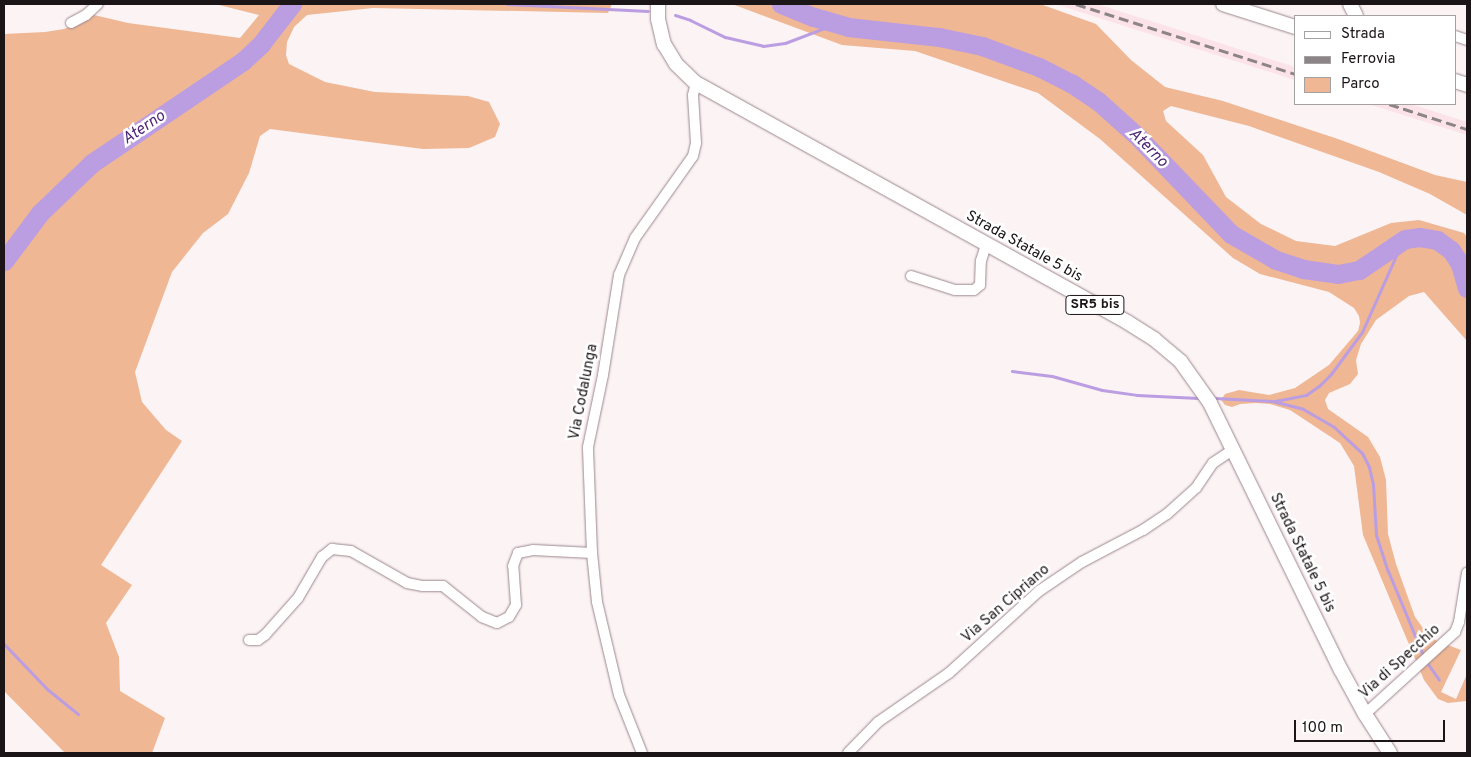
<!DOCTYPE html>
<style>
body{margin:0}
#map{position:relative;width:1471px;height:757px;overflow:hidden;background:#fcf3f5;font-family:Overpass,sans-serif}
div>[style]{position:absolute}
.built>*{inset:0;background:#fce3ea}
.green>*{inset:0;background:#efb794}
.stream>*{height:3px;margin:-1.5px;padding:0 1.5px;transform-origin:1.5px;border-radius:1.5px;background:#bb9de2}
.river>*{height:19px;margin:-9.5px;padding:0 9.5px;transform-origin:9.5px;border-radius:9.5px;background:#bb9de2}
.roads{filter:drop-shadow(0 0 1px #9b878d) drop-shadow(0 0 1px #9b878d)}
.minor>*{height:10px;margin:-5px;padding:0 5px;transform-origin:5px;border-radius:5px;background:#fff}
.major>*{height:14px;margin:-7px;padding:0 7px;transform-origin:7px;border-radius:7px;background:#fff}
.rail>*{height:3px;margin-top:-1.5px;transform-origin:0;background:repeating-linear-gradient(90deg,#8c8486 0 10px,transparent 0 15px)}
span{translate:-50% -50%;white-space:nowrap;text-align:center;line-height:1.15;-webkit-text-stroke:5px #fff;paint-order:stroke}
.shield-label span{padding:1px 4px;background:#fff;border:1px solid;border-radius:4px;-webkit-text-stroke-width:0}
.shield-label{font-size:14px;color:#1c1517;font-weight:700}
.street-label{font-size:15px;color:#1c1517}
.water-label{font-size:16px;color:#4f2676;font-style:italic}
.frame{position:absolute;inset:0;border:5px solid #1c1517;pointer-events:none}
.legend{position:absolute;left:1294px;top:15px;width:162px;height:90px;box-sizing:border-box;background:#fff;border:1px solid #a4a1a2;margin:0;padding:6px 9px;list-style:none;font-size:15px;color:#1c1517}
.legend li{display:flex;align-items:center;gap:10px;height:25px}
.legend b{width:25px;border:1px solid #a4a1a2}
.scale{position:absolute;left:1294px;top:720px;width:151px;height:22px;box-sizing:border-box;border:2px solid #1c1517;border-top:0;padding-left:6px;font-size:15px;line-height:18px;white-space:nowrap;color:#1c1517;-webkit-text-stroke:4px #fff;paint-order:stroke}
</style>
<div id="map">
<div class="built">
<i style="clip-path:polygon(1055px 4px,1097px 4px,1195px 35px,1295px 67px,1295px 80px)"></i>
<i style="clip-path:polygon(1368px 104px,1411px 104px,1467px 122px,1467px 135px)"></i>
</div>
<div class="green">
<i style="clip-path:polygon(215px 4px,612px 4px,608px 13px,373px 8px,307px 15px,294px 27px,287px 42px,286px 55px,289px 64px,325px 82px,375px 92px,468px 96px,489px 102px,500px 124px,495px 137px,469px 148px,423px 149px,270px 129px,260px 136px,249px 173px,228px 214px,203px 233px,172px 272px,135px 372px,142px 402px,166px 430px,182px 441px,101px 565px,132px 585px,106px 623px,119px 657px,120px 691px,165px 718px,152px 753px,65px 753px,4px 691px,4px 34px,45px 32px,64px 29px,94px 15px,128px 23px,240px 38px,259px 15px)"></i>
<i style="clip-path:polygon(732px 4px,1040px 4px,1096px 24px,1131px 60px,1165px 87px,1223px 101px,1338px 139px,1435px 175px,1467px 182px,1467px 215px,1430px 194px,1379px 172px,1249px 126px,1171px 106px,1163px 111px,1166px 121px,1203px 155px,1226px 197px,1261px 224px,1296px 241px,1335px 246px,1391px 223px,1419px 220px,1464px 233px,1467px 237px,1467px 341px,1424px 292px,1409px 296px,1376px 320px,1361px 344px,1356px 360px,1358px 374px,1350px 384px,1329px 393px,1325px 400px,1328px 409px,1368px 437px,1380px 457px,1386px 480px,1388px 534px,1396px 564px,1415px 617px,1428px 635px,1437px 641px,1461px 650px,1441px 692px,1456px 699px,1467px 674px,1467px 701px,1448px 703px,1438px 699px,1424px 680px,1363px 535px,1354px 466px,1340px 443px,1290px 410px,1270px 404px,1256px 403px,1240px 404px,1232px 407px,1225px 405px,1221px 400px,1225px 394px,1239px 390px,1269px 395px,1295px 388px,1329px 365px,1358px 331px,1360px 323px,1359px 316px,1354px 308px,1329px 292px,1260px 274px,1233px 258px,1100px 139px,1038px 93px,915px 51px,842px 45px)"></i>
</div>
<div class="stream">
<i style="left:507px;top:4px;width:141px;rotate:2.8deg"></i>
<i style="left:675px;top:15px;width:16px;rotate:18deg"></i>
<i style="left:690px;top:20px;width:39px;rotate:26deg"></i>
<i style="left:725px;top:37px;width:39px;rotate:13deg"></i>
<i style="left:763px;top:46px;width:22px;rotate:-8deg"></i>
<i style="left:785px;top:43px;width:53px;rotate:-20.8deg"></i>
<i style="left:1012px;top:371px;width:40px;rotate:7.1deg"></i>
<i style="left:1052px;top:376px;width:52px;rotate:15.6deg"></i>
<i style="left:1102px;top:390px;width:35px;rotate:8deg"></i>
<i style="left:1137px;top:395px;width:61px;rotate:2.8deg"></i>
<i style="left:1215px;top:398px;width:57px;rotate:3deg"></i>
<i style="left:1272px;top:401px;width:32px;rotate:14deg"></i>
<i style="left:1303px;top:409px;width:36px;rotate:30deg"></i>
<i style="left:1334px;top:427px;width:38px;rotate:43deg"></i>
<i style="left:1362px;top:453px;width:16px;rotate:63deg"></i>
<i style="left:1369px;top:467px;width:17px;rotate:77deg"></i>
<i style="left:1373px;top:484px;width:51px;rotate:86.6deg"></i>
<i style="left:1376px;top:535px;width:38px;rotate:72deg"></i>
<i style="left:1388px;top:571px;width:91px;rotate:67.4deg"></i>
<i style="left:1275px;top:401px;width:32px;rotate:-11deg"></i>
<i style="left:1306px;top:395px;width:16px;rotate:-35deg"></i>
<i style="left:1319px;top:386px;width:17px;rotate:-45deg"></i>
<i style="left:1331px;top:374px;width:52px;rotate:-53.6deg"></i>
<i style="left:1362px;top:332px;width:89px;rotate:-66deg"></i>
<i style="left:1398px;top:251px;width:19px;rotate:-43deg"></i>
<i style="left:4px;top:644px;width:62px;rotate:46.3deg"></i>
<i style="left:47px;top:689px;width:40px;rotate:39deg"></i>
<i style="left:1428px;top:664px;width:19px;rotate:55deg"></i>
</div>
<div class="river">
<i style="left:781px;top:4px;width:35px;rotate:22deg"></i>
<i style="left:814px;top:17px;width:35px;rotate:16deg"></i>
<i style="left:848px;top:27px;width:92px;rotate:6.3deg"></i>
<i style="left:939px;top:37px;width:44px;rotate:11.8deg"></i>
<i style="left:982px;top:46px;width:61px;rotate:20.2deg"></i>
<i style="left:1039px;top:67px;width:36px;rotate:27deg"></i>
<i style="left:1071px;top:83px;width:32px;rotate:34deg"></i>
<i style="left:1098px;top:101px;width:52px;rotate:41.9deg"></i>
<i style="left:1137px;top:136px;width:136px;rotate:46.2deg"></i>
<i style="left:1231px;top:234px;width:52px;rotate:30deg"></i>
<i style="left:1276px;top:260px;width:28px;rotate:18deg"></i>
<i style="left:1303px;top:269px;width:35px;rotate:8deg"></i>
<i style="left:1338px;top:274px;width:21px;rotate:-11deg"></i>
<i style="left:1359px;top:270px;width:55px;rotate:-34deg"></i>
<i style="left:1405px;top:239px;width:14px;rotate:-8deg"></i>
<i style="left:1419px;top:237px;width:18px;rotate:9deg"></i>
<i style="left:1437px;top:240px;width:17px;rotate:36deg"></i>
<i style="left:1451px;top:250px;width:17px;rotate:57deg"></i>
<i style="left:1460px;top:264px;width:25px;rotate:74deg"></i>
<i style="left:4px;top:261px;width:60px;rotate:-53.1deg"></i>
<i style="left:40px;top:213px;width:72px;rotate:-43.9deg"></i>
<i style="left:92px;top:163px;width:182px;rotate:-34deg"></i>
<i style="left:243px;top:61px;width:25px;rotate:-43deg"></i>
<i style="left:261px;top:44px;width:51px;rotate:-52.2deg"></i>
</div>
<div class="roads">
<div class="minor">
<i style="left:71px;top:23px;width:17px;rotate:-28deg"></i>
<i style="left:86px;top:15px;width:16px;rotate:-43deg"></i>
<i style="left:1455px;top:36px;width:13px;rotate:18deg"></i>
<i style="left:911px;top:276px;width:46px;rotate:17.7deg"></i>
<i style="left:955px;top:290px;width:19px"></i>
<i style="left:974px;top:290px;width:8px;rotate:-40deg"></i>
<i style="left:980px;top:285px;width:24px;rotate:-88deg"></i>
<i style="left:981px;top:261px;width:17px;rotate:-73deg"></i>
<i style="left:249px;top:640px;width:9px"></i>
<i style="left:258px;top:640px;width:9px;rotate:-36deg"></i>
<i style="left:265px;top:635px;width:50px;rotate:-48.3deg"></i>
<i style="left:298px;top:598px;width:48px;rotate:-59.7deg"></i>
<i style="left:322px;top:557px;width:13px;rotate:-39deg"></i>
<i style="left:332px;top:549px;width:19px;rotate:6deg"></i>
<i style="left:351px;top:551px;width:64px;rotate:29.7deg"></i>
<i style="left:407px;top:583px;width:15px;rotate:11deg"></i>
<i style="left:422px;top:586px;width:21px"></i>
<i style="left:443px;top:586px;width:50px;rotate:38.5deg"></i>
<i style="left:482px;top:617px;width:16px;rotate:22deg"></i>
<i style="left:497px;top:623px;width:13px;rotate:-27deg"></i>
<i style="left:509px;top:617px;width:14px;rotate:-60deg"></i>
<i style="left:516px;top:605px;width:39px;rotate:-94deg"></i>
<i style="left:513px;top:566px;width:14px;rotate:-69deg"></i>
<i style="left:518px;top:553px;width:15px;rotate:-11deg"></i>
<i style="left:533px;top:550px;width:59px;rotate:2.9deg"></i>
<i style="left:1365px;top:714px;width:122px;rotate:-42.3deg"></i>
<i style="left:1455px;top:632px;width:11px;rotate:-68deg"></i>
<i style="left:1459px;top:622px;width:50px;rotate:-80.7deg"></i>
<i style="left:642px;top:753px;width:62px;rotate:-111.6deg"></i>
<i style="left:619px;top:695px;width:96px;rotate:-103.3deg"></i>
<i style="left:597px;top:602px;width:49px;rotate:-95.8deg"></i>
<i style="left:592px;top:553px;width:106px;rotate:-92.2deg"></i>
<i style="left:588px;top:447px;width:74px;rotate:-78.2deg"></i>
<i style="left:603px;top:375px;width:101px;rotate:-80.9deg"></i>
<i style="left:619px;top:275px;width:40px;rotate:-66.6deg"></i>
<i style="left:635px;top:238px;width:100px;rotate:-54.7deg"></i>
<i style="left:693px;top:156px;width:13px;rotate:-77deg"></i>
<i style="left:696px;top:143px;width:48px;rotate:-93.6deg"></i>
<i style="left:693px;top:95px;width:12px;rotate:-76deg"></i>
<i style="left:848px;top:753px;width:43px;rotate:-45.9deg"></i>
<i style="left:878px;top:722px;width:86px;rotate:-34.6deg"></i>
<i style="left:949px;top:673px;width:122px;rotate:-42.3deg"></i>
<i style="left:1039px;top:591px;width:52px;rotate:-34deg"></i>
<i style="left:1082px;top:562px;width:69px;rotate:-27.7deg"></i>
<i style="left:1143px;top:530px;width:29px;rotate:-34deg"></i>
<i style="left:1167px;top:514px;width:39px;rotate:-42deg"></i>
<i style="left:1196px;top:488px;width:30px;rotate:-56deg"></i>
<i style="left:1213px;top:463px;width:25px;rotate:-34deg"></i>
</div>
<div class="major">
<i style="left:658px;top:4px;width:15px;rotate:90deg"></i>
<i style="left:658px;top:19px;width:26px;rotate:77deg"></i>
<i style="left:664px;top:44px;width:23px;rotate:59deg"></i>
<i style="left:676px;top:64px;width:28px;rotate:44deg"></i>
<i style="left:696px;top:83px;width:493px;rotate:29deg"></i>
<i style="left:1127px;top:322px;width:32px;rotate:32deg"></i>
<i style="left:1154px;top:339px;width:35px;rotate:40deg"></i>
<i style="left:1181px;top:362px;width:50px;rotate:54.7deg"></i>
<i style="left:1210px;top:403px;width:297px;rotate:63.9deg"></i>
<i style="left:1341px;top:670px;width:50px;rotate:61.4deg"></i>
<i style="left:1365px;top:714px;width:46px;rotate:57.3deg"></i>
<i style="left:1223px;top:4px;width:76px;rotate:17.7deg"></i>
<i style="left:1350px;top:4px;width:13px;rotate:63deg"></i>
<i style="left:1455px;top:81px;width:13px;rotate:18deg"></i>
</div>
</div>
<div class="rail">
<i style="left:1076px;top:4px;width:230px;rotate:17.7deg"></i>
<i style="left:1389px;top:104px;width:82px;rotate:17.8deg"></i>
</div>
<div class="shield-label">
<span style="left:1095px;top:305px">SR5 bis</span>
</div>
<div class="street-label">
<span style="left:1024px;top:247px;rotate:29deg">Strada Statale 5 bis</span>
<span style="left:584px;top:392px;rotate:-79deg">Via Codalunga</span>
<span style="left:1302px;top:553px;rotate:64deg">Strada Statale 5 bis</span>
<span style="left:1006px;top:604px;rotate:-41deg">Via San Cipriano</span>
<span style="left:1400px;top:662px;rotate:-42deg">Via di Specchio</span>
</div>
<div class="water-label">
<span style="left:144px;top:128px;rotate:-34deg">Aterno</span>
<span style="left:1148px;top:148px;rotate:45deg">Aterno</span>
</div>
<div class="frame"></div>
<ul class="legend">
<li><b style="height:6px;background:#fff"></b>Strada</li>
<li><b style="height:6px;background:#8c8486"></b>Ferrovia</li>
<li><b style="height:14px;background:#efb794"></b>Parco</li>
</ul>
<div class="scale">100 m</div>
</div>
